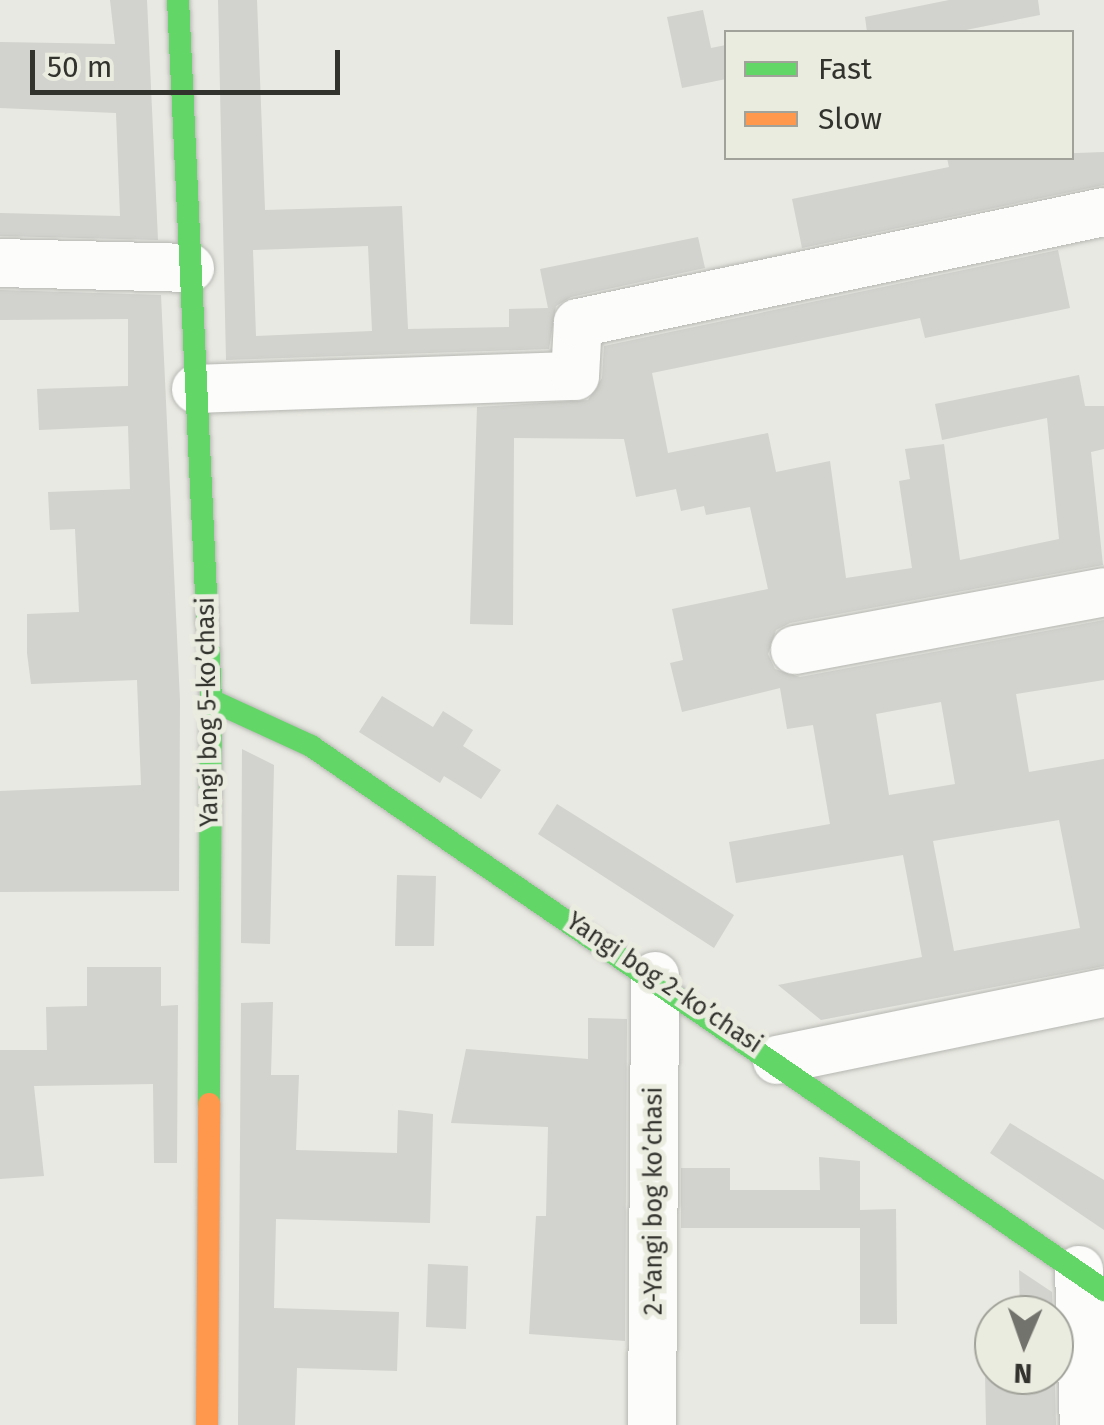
<!DOCTYPE html>
<meta charset="utf-8">
<style>
body{margin:0}
#map{position:relative;width:1104px;height:1425px;overflow:hidden;background:#e9e9e3;font-family:"Fira Sans",sans-serif}
div>[style]{position:absolute}
.building>*{inset:0;background:#d2d2ce}
.roads{filter:drop-shadow(0 0 2px #b6b6b2) drop-shadow(0 0 2px #b6b6b2)}
.street>*{height:48px;margin:-24px;padding:0 24px;transform-origin:24px;border-radius:24px;background:#fcfcfb}
.fast>*{height:22px;margin:-11px;padding:0 11px;transform-origin:11px;border-radius:11px;background:#63d668}
.slow>*{height:22px;margin:-11px;padding:0 11px;transform-origin:11px;border-radius:11px;background:#ff974d}
span{translate:-50% -50%;white-space:nowrap;text-align:center;line-height:1.15;-webkit-text-stroke:10px #ebece0;paint-order:stroke}
.street-label{font-size:25px;color:#33332e}
.legend{position:absolute;left:724px;top:30px;width:350px;height:130px;box-sizing:border-box;background:#ebece0;border:2px solid #a1a299;margin:0;padding:12px 18px;list-style:none;font-size:30px;color:#33332e}
.legend li{display:flex;align-items:center;gap:20px;height:50px}
.legend b{width:50px;border:2px solid #a1a299}
.north{position:absolute;left:974px;top:1295px;width:100px;height:100px;box-sizing:border-box;background:#ebece0;border:2px solid #a1a299;border-radius:50%;rotate:182deg;font-size:28px;font-weight:700;line-height:40px;text-align:center;color:#33332e}
.north::after{content:'';display:block;margin:auto;width:35px;height:45px;background:#73736d;clip-path:polygon(50% 0,100% 100%,50% 72%,0 100%)}
.scale{position:absolute;left:30px;top:50px;width:310px;height:45px;box-sizing:border-box;border:5px solid #33332e;border-top:0;padding-left:12px;font-size:30px;line-height:35px;white-space:nowrap;color:#33332e;-webkit-text-stroke:8px #ebece0;paint-order:stroke}
</style>
<div id="map">
<div class="building">
<i style="clip-path:polygon(110px 0,147px 0,158px 240px,0 236px,0 213px,120px 216px,116px 113px,0 108px,0 42px,115px 44px)"></i>
<i style="clip-path:polygon(evenodd,218px 0,257px 0,265px 210px,402px 206px,408px 329px,509px 327px,509px 309px,548px 308px,540px 269px,698px 237px,705px 268px,571px 297px,556px 306px,549px 349px,226px 360px,218px 0,368px 246px,372px 331px,256px 336px,253px 250px,368px 246px)"></i>
<i style="clip-path:polygon(949px 0,1038px 0,1040px 15px,956px 32px,867px 32px,865px 17px)"></i>
<i style="clip-path:polygon(703px 10px,711px 48px,726px 45px,726px 79px,682px 88px,667px 17px)"></i>
<i style="clip-path:polygon(1104px 152px,1104px 185px,802px 248px,792px 199px,949px 167px,947px 158px)"></i>
<i style="clip-path:polygon(evenodd,1058px 250px,1070px 308px,925px 338px,920px 318px,652px 373px,668px 453px,768px 433px,776px 472px,830px 461px,846px 578px,912px 568px,899px 481px,910px 479px,905px 449px,944px 444px,960px 560px,1059px 539px,1047px 418px,942px 440px,935px 404px,1079px 375px,1085px 406px,1104px 406px,1104px 449px,1091px 452px,1103px 565px,790px 623px,776px 630px,768px 654px,775px 669px,800px 677px,1104px 620px,1104px 680px,1016px 694px,1029px 772px,1104px 759px,1104px 966px,821px 1020px,778px 985px,922px 957px,903px 855px,736px 883px,729px 842px,830px 824px,813px 725px,787px 729px,780px 688px,682px 712px,670px 663px,683px 660px,672px 609px,768px 589px,750px 507px,706px 515px,704px 506px,681px 511px,676px 489px,636px 497px,624px 439px,514px 438px,513px 625px,470px 624px,477px 407px,588px 400px,602px 378px,604px 346px,1058px 250px,941px 702px,955px 784px,889px 795px,876px 714px,941px 702px,1058px 250px,1059px 820px,1080px 928px,954px 951px,933px 841px,1059px 820px)"></i>
<i style="clip-path:polygon(0 290px,161px 295px,180px 701px,179px 891px,0 892px,0 791px,141px 785px,137px 680px,31px 684px,27px 653px,27px 614px,79px 612px,75px 529px,50px 530px,48px 492px,130px 489px,128px 426px,39px 430px,37px 389px,128px 386px,128px 319px,0 320px)"></i>
<i style="clip-path:polygon(382px 696px,433px 727px,443px 711px,473px 730px,463px 746px,501px 770px,481px 799px,444px 776px,440px 783px,359px 732px)"></i>
<i style="clip-path:polygon(242px 749px,274px 765px,270px 944px,241px 943px)"></i>
<i style="clip-path:polygon(557px 804px,734px 915px,714px 948px,538px 834px)"></i>
<i style="clip-path:polygon(397px 875px,436px 876px,434px 946px,395px 946px)"></i>
<i style="clip-path:polygon(87px 967px,161px 967px,161px 1006px,178px 1005px,177px 1163px,154px 1163px,153px 1084px,34px 1086px,44px 1176px,0 1179px,0 1050px,47px 1050px,46px 1007px,87px 1006px)"></i>
<i style="clip-path:polygon(273px 1002px,271px 1075px,299px 1075px,296px 1150px,397px 1153px,398px 1110px,433px 1114px,430px 1223px,276px 1219px,274px 1308px,399px 1312px,397px 1371px,297px 1368px,295px 1425px,238px 1425px,241px 1003px)"></i>
<i style="clip-path:polygon(588px 1018px,627px 1019px,625px 1341px,529px 1334px,536px 1216px,546px 1216px,548px 1127px,451px 1123px,466px 1049px,588px 1059px)"></i>
<i style="clip-path:polygon(1010px 1123px,1104px 1180px,1104px 1230px,990px 1153px)"></i>
<i style="clip-path:polygon(819px 1157px,860px 1161px,860px 1210px,896px 1209px,897px 1324px,860px 1324px,860px 1228px,681px 1228px,681px 1168px,730px 1168px,730px 1190px,820px 1190px)"></i>
<i style="clip-path:polygon(428px 1264px,468px 1266px,466px 1329px,426px 1327px)"></i>
<i style="clip-path:polygon(1019px 1270px,1052px 1292px,1053px 1315px,1020px 1315px)"></i>
<i style="clip-path:polygon(1054px 1348px,1056px 1425px,986px 1425px,985px 1373px,1054px 1375px)"></i>
</div>
<div class="roads">
<div class="street">
<i style="left:0;top:263px;width:190px;rotate:1.5deg"></i>
<i style="left:196px;top:389px;width:379px;rotate:-2deg"></i>
<i style="left:575px;top:376px;width:53px;rotate:-86.8deg"></i>
<i style="left:578px;top:323px;width:538px;rotate:-11.92deg"></i>
<i style="left:795px;top:650px;width:314px;rotate:-10.6deg"></i>
<i style="left:777px;top:1060px;width:334px;rotate:-11.6deg"></i>
<i style="left:1079px;top:1270px;width:155px;rotate:88.2deg"></i>
<i style="left:652px;top:1425px;width:449px;rotate:-89.6deg"></i>
</div>
<div class="fast">
<i style="left:178px;top:0;width:701px;rotate:87.3deg"></i>
<i style="left:211px;top:700px;width:404px;rotate:90.3deg"></i>
<i style="left:211px;top:700px;width:110px;rotate:24.7deg"></i>
<i style="left:311px;top:746px;width:962px;rotate:34.45deg"></i>
</div>
<div class="slow">
<i style="left:207px;top:1425px;width:321px;rotate:-89.6deg"></i>
</div>
</div>
<div class="street-label">
<span style="left:208px;top:712px;rotate:-91deg">Yangi bog 5-koʼchasi</span>
<span style="left:664px;top:983px;rotate:34deg">Yangi bog 2-koʼchasi</span>
<span style="left:654px;top:1201px;rotate:-90deg">2-Yangi bog koʼchasi</span>
</div>
<ul class="legend">
<li><b style="height:12px;background:#63d668"></b>Fast</li>
<li><b style="height:12px;background:#ff974d"></b>Slow</li>
</ul>
<div class="north">N</div>
<div class="scale">50 m</div>
</div>
